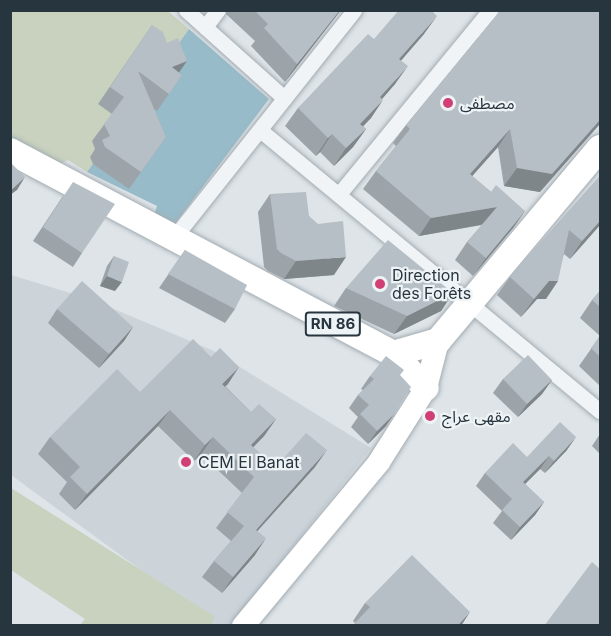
<!DOCTYPE html>
<meta charset="utf-8">
<style>
body{margin:0}
#map{position:relative;width:611px;height:636px;overflow:hidden;background:#dee4e8;font-family:Inter,"Noto Sans Arabic",sans-serif}
div>[style]{position:absolute}
.built>*{inset:0;background:#ccd4da}
.green>*{inset:0;background:#c8d2bf}
.water>*{inset:0;background:#98bbc9}
.roads{filter:drop-shadow(0 0 2px #a3acb2) drop-shadow(0 0 2px #a3acb2)}
.street>*{height:15px;margin:-7.5px;padding:0 7.5px;transform-origin:7.5px;border-radius:7.5px;background:#f1f4f6}
.secondary>*{height:22px;margin:-11px;padding:0 11px;transform-origin:11px;border-radius:11px;background:#fff}
.primary>*{height:26px;margin:-13px;padding:0 13px;transform-origin:13px;border-radius:13px;background:#fff}
.wall>*{inset:0;background:#9ca4a9}
.shaded-wall>*{inset:0;background:#7f868a}
.building>*{inset:0;background:#b5bfc5}
.dots>*{width:16px;height:16px;translate:-50% -50%;box-sizing:border-box;border:3px solid #eef3f6;border-radius:50%}
span{translate:-50% -50%;white-space:nowrap;text-align:center;line-height:1.15;-webkit-text-stroke:4.5px #eef3f6;paint-order:stroke}
.shield-label span{padding:2px 4px;background:#eef3f6;border:2px solid;border-radius:4px;-webkit-text-stroke-width:0}
.shield-label{font-size:15px;color:#27353f;font-weight:700}
.poi-label{font-size:16px;color:#27353f}
.left{translate:0 -50%;text-align:left}
.frame{position:absolute;inset:0;border:12px solid #27353f;pointer-events:none}
</style>
<div id="map">
<div class="built">
<i style="clip-path:polygon(11px 275px,90px 299px,214px 351px,371px 448px,231px 625px,216px 625px,11px 475px)"></i>
</div>
<div class="green">
<i style="clip-path:polygon(11px 11px,168px 11px,189px 29px,87px 172px,68px 160px,56px 166px,11px 140px)"></i>
<i style="clip-path:polygon(11px 488px,214px 616px,213px 625px,80px 625px,85px 619px,11px 570px)"></i>
</div>
<div class="water">
<i style="clip-path:polygon(189px 29px,269px 99px,174px 225px,154px 215px,157px 206px,87px 172px)"></i>
</div>
<div class="roads">
<div class="street">
<i style="left:186px;top:10px;width:132px;rotate:41.9deg"></i>
<i style="left:205px;top:27px;width:21px;rotate:-53deg"></i>
<i style="left:260px;top:130px;width:441px;rotate:39.6deg"></i>
<i style="left:339px;top:194px;width:238px;rotate:-50.6deg"></i>
<i style="left:172px;top:240px;width:293px;rotate:-51.6deg"></i>
</div>
<div class="secondary">
<i style="left:243px;top:626px;width:213px;rotate:-50.3deg"></i>
<i style="left:379px;top:462px;width:88px;rotate:-57.6deg"></i>
<i style="left:426px;top:388px;width:49px;rotate:-75.7deg"></i>
</div>
<div class="primary">
<i style="left:10px;top:151px;width:433px;rotate:27.9deg"></i>
<i style="left:393px;top:354px;width:47px;rotate:-16.1deg"></i>
<i style="left:438px;top:341px;width:252px;rotate:-50deg"></i>
<i style="left:393px;top:354px;width:47px;rotate:45.9deg"></i>
</div>
</div>
<div class="wall">
<i style="clip-path:polygon(226px 10px,341px 10px,285px 82px,251px 46px,255px 41px,226px 14px)"></i>
<i style="clip-path:polygon(492px 21px,540px 192px,504px 186px,498px 147px,472px 176px,491px 192px,525px 211px,513px 228px,473px 276px,455px 260px,467px 242px,482px 225px,419px 236px,363px 189px,376px 171px,396px 146px,393px 143px,406px 125px)"></i>
<i style="clip-path:polygon(152px 25px,167px 43px,187px 61px,179px 72px,182px 75px,157px 111px,154px 109px,166px 137px,129px 189px,93px 164px,90px 157px,95px 149px,92px 141px,112px 114px,98px 104px)"></i>
<i style="clip-path:polygon(424px 34px,401px 60px,395px 84px,382px 99px,371px 118px,363px 126px,366px 129px,353px 147px,334px 166px,320px 152px,316px 156px,285px 126px,298px 108px,374px 39px)"></i>
<i style="clip-path:polygon(600px 176px,600px 225px,570px 259px,564px 254px,546px 299px,537px 299px,521px 317px,497px 295px,510px 277px)"></i>
<i style="clip-path:polygon(270px 194px,309px 216px,334px 275px,284px 279px,268px 271px,264px 267px,258px 212px)"></i>
<i style="clip-path:polygon(63px 196px,82px 253px,73px 267px,33px 241px)"></i>
<i style="clip-path:polygon(185px 250px,235px 309px,225px 323px,159px 288px)"></i>
<i style="clip-path:polygon(114px 256px,115px 291px,100px 286px,107px 266px)"></i>
<i style="clip-path:polygon(346px 288px,453px 293px,441px 311px,394px 334px,334px 306px)"></i>
<i style="clip-path:polygon(600px 291px,600px 386px,579px 366px,600px 336px,580px 318px,592px 300px)"></i>
<i style="clip-path:polygon(57px 309px,133px 327px,124px 341px,99px 368px,48px 323px)"></i>
<i style="clip-path:polygon(370px 376px,400px 376px,386px 426px,368px 444px,351px 427px,358px 417px,349px 408px,358px 395px,363px 390px,361px 389px)"></i>
<i style="clip-path:polygon(503px 379px,552px 380px,542px 394px,518px 417px,493px 393px)"></i>
<i style="clip-path:polygon(228px 384px,225px 386px,251px 412px,276px 419px,264px 436px,253px 447px,275px 468px,315px 467px,257px 531px,255px 555px,222px 593px,202px 577px,214px 561px,231px 541px,216px 528px,242px 493px,201px 454px,194px 461px,158px 426px,75px 510px,59px 494px,67px 482px,38px 454px,50px 437px,140px 392px)"></i>
<i style="clip-path:polygon(600px 434px,600px 454px,592px 446px)"></i>
<i style="clip-path:polygon(567px 450px,545px 473px,540px 469px,525px 484px,544px 502px,535px 515px,511px 540px,493px 523px,502px 511px,476px 486px,485px 473px,527px 457px)"></i>
<i style="clip-path:polygon(365px 603px,461px 626px,355px 623px,353px 621px)"></i>
</div>
<div class="shaded-wall">
<i style="clip-path:polygon(340px 10px,341px 10px,285px 82px,297px 64px)"></i>
<i style="clip-path:polygon(437px 16px,424px 34px,387px 77px,399px 59px)"></i>
<i style="clip-path:polygon(187px 61px,175px 78px,172px 67px)"></i>
<i style="clip-path:polygon(408px 66px,395px 84px,368px 115px,380px 97px)"></i>
<i style="clip-path:polygon(383px 100px,371px 118px,348px 142px,360px 124px)"></i>
<i style="clip-path:polygon(600px 120px,600px 124px,540px 192px,504px 186px,517px 168px)"></i>
<i style="clip-path:polygon(366px 129px,353px 147px,334px 166px,346px 148px)"></i>
<i style="clip-path:polygon(510px 129px,498px 147px,458px 192px,470px 174px)"></i>
<i style="clip-path:polygon(332px 134px,320px 152px,316px 156px,328px 138px)"></i>
<i style="clip-path:polygon(25px 177px,17px 190px,10px 195px,10px 191px)"></i>
<i style="clip-path:polygon(497px 207px,485px 224px,419px 236px,431px 218px)"></i>
<i style="clip-path:polygon(525px 211px,513px 228px,473px 276px,486px 258px)"></i>
<i style="clip-path:polygon(600px 221px,600px 225px,570px 259px,582px 241px)"></i>
<i style="clip-path:polygon(346px 257px,334px 275px,284px 279px,296px 261px)"></i>
<i style="clip-path:polygon(107px 276px,122px 282px,115px 291px,100px 286px)"></i>
<i style="clip-path:polygon(549px 281px,558px 281px,546px 299px,537px 299px,521px 317px,534px 299px)"></i>
<i style="clip-path:polygon(453px 293px,441px 311px,394px 334px,407px 316px)"></i>
<i style="clip-path:polygon(133px 327px,124px 341px,99px 368px,109px 354px)"></i>
<i style="clip-path:polygon(239px 367px,228px 384px,211px 400px,222px 384px)"></i>
<i style="clip-path:polygon(552px 380px,542px 394px,518px 417px,527px 404px)"></i>
<i style="clip-path:polygon(170px 410px,158px 426px,75px 510px,87px 494px)"></i>
<i style="clip-path:polygon(395px 413px,386px 426px,368px 444px,377px 431px)"></i>
<i style="clip-path:polygon(276px 419px,264px 436px,239px 462px,251px 445px)"></i>
<i style="clip-path:polygon(213px 437px,201px 454px,194px 461px,205px 445px)"></i>
<i style="clip-path:polygon(576px 437px,567px 450px,545px 473px,554px 461px)"></i>
<i style="clip-path:polygon(327px 450px,315px 467px,244px 546px,256px 530px)"></i>
<i style="clip-path:polygon(549px 456px,540px 469px,514px 495px,523px 482px)"></i>
<i style="clip-path:polygon(544px 502px,535px 515px,511px 540px,520px 527px)"></i>
<i style="clip-path:polygon(266px 538px,255px 555px,222px 593px,233px 577px)"></i>
<i style="clip-path:polygon(470px 612px,461px 626px,457px 626px)"></i>
</div>
<div class="building">
<i style="clip-path:polygon(254px 10px,340px 10px,297px 64px,264px 28px,268px 24px)"></i>
<i style="clip-path:polygon(399px 10px,431px 10px,437px 16px,399px 59px,408px 66px,380px 97px,383px 100px,360px 124px,366px 129px,346px 148px,332px 134px,328px 138px,298px 108px,368px 34px,374px 39px)"></i>
<i style="clip-path:polygon(501px 10px,600px 10px,600px 120px,552px 174px,517px 168px,510px 129px,470px 174px,491px 192px,496px 185px,525px 211px,486px 258px,467px 242px,497px 207px,431px 218px,376px 171px,410px 129px,406px 125px)"></i>
<i style="clip-path:polygon(152px 25px,163px 32px,167px 43px,178px 38px,187px 61px,172px 67px,182px 75px,169px 94px,138px 71px,166px 137px,141px 172px,105px 147px,102px 140px,110px 136px,104px 124px,124px 97px,110px 87px)"></i>
<i style="clip-path:polygon(10px 162px,25px 177px,10px 191px)"></i>
<i style="clip-path:polygon(600px 176px,600px 221px,582px 241px,569px 230px,558px 281px,549px 281px,534px 299px,510px 277px)"></i>
<i style="clip-path:polygon(73px 182px,115px 204px,82px 253px,43px 227px)"></i>
<i style="clip-path:polygon(306px 192px,309px 216px,318px 224px,343px 221px,346px 257px,296px 261px,281px 253px,277px 249px,270px 194px)"></i>
<i style="clip-path:polygon(388px 240px,453px 293px,407px 316px,346px 288px)"></i>
<i style="clip-path:polygon(185px 250px,247px 285px,235px 309px,168px 274px)"></i>
<i style="clip-path:polygon(114px 256px,129px 262px,122px 282px,107px 276px)"></i>
<i style="clip-path:polygon(82px 281px,133px 327px,109px 354px,57px 309px)"></i>
<i style="clip-path:polygon(600px 291px,600px 307px,592px 300px)"></i>
<i style="clip-path:polygon(600px 336px,600px 357px,591px 348px)"></i>
<i style="clip-path:polygon(193px 339px,211px 357px,220px 348px,239px 367px,222px 384px,251px 412px,259px 404px,276px 419px,251px 445px,275px 468px,306px 433px,327px 450px,256px 530px,266px 538px,233px 577px,214px 561px,244px 526px,227px 512px,254px 477px,213px 437px,205px 445px,170px 410px,87px 494px,70px 477px,80px 467px,50px 437px,117px 369px,140px 392px)"></i>
<i style="clip-path:polygon(528px 355px,552px 380px,527px 404px,503px 379px)"></i>
<i style="clip-path:polygon(386px 356px,404px 370px,400px 375px,411px 387px,395px 413px,377px 431px,360px 414px,369px 405px,358px 395px,374px 379px,370px 376px)"></i>
<i style="clip-path:polygon(560px 422px,576px 437px,554px 461px,549px 456px,523px 482px,544px 502px,520px 527px,502px 510px,512px 499px,485px 473px,513px 443px,527px 457px)"></i>
<i style="clip-path:polygon(412px 555px,470px 612px,457px 626px,352px 626px,370px 607px,365px 603px)"></i>
<i style="clip-path:polygon(592px 562px,600px 569px,600px 626px,544px 626px)"></i>
</div>
<div class="dots">
<i style="left:448px;top:103px;background:#d14075"></i>
<i style="left:380px;top:284px;background:#d14075"></i>
<i style="left:430px;top:416px;background:#d14075"></i>
<i style="left:186px;top:462px;background:#d14075"></i>
</div>
<div class="shield-label">
<span style="left:333px;top:324px">RN 86</span>
</div>
<div class="poi-label">
<span class="left" style="left:460px;top:103px">مصطفى</span>
<span class="left" style="left:392px;top:284px">Direction<br>des Forêts</span>
<span class="left" style="left:442px;top:416px">مقهى عراج</span>
<span class="left" style="left:198px;top:462px">CEM El Banat</span>
</div>
<div class="frame"></div>
</div>
